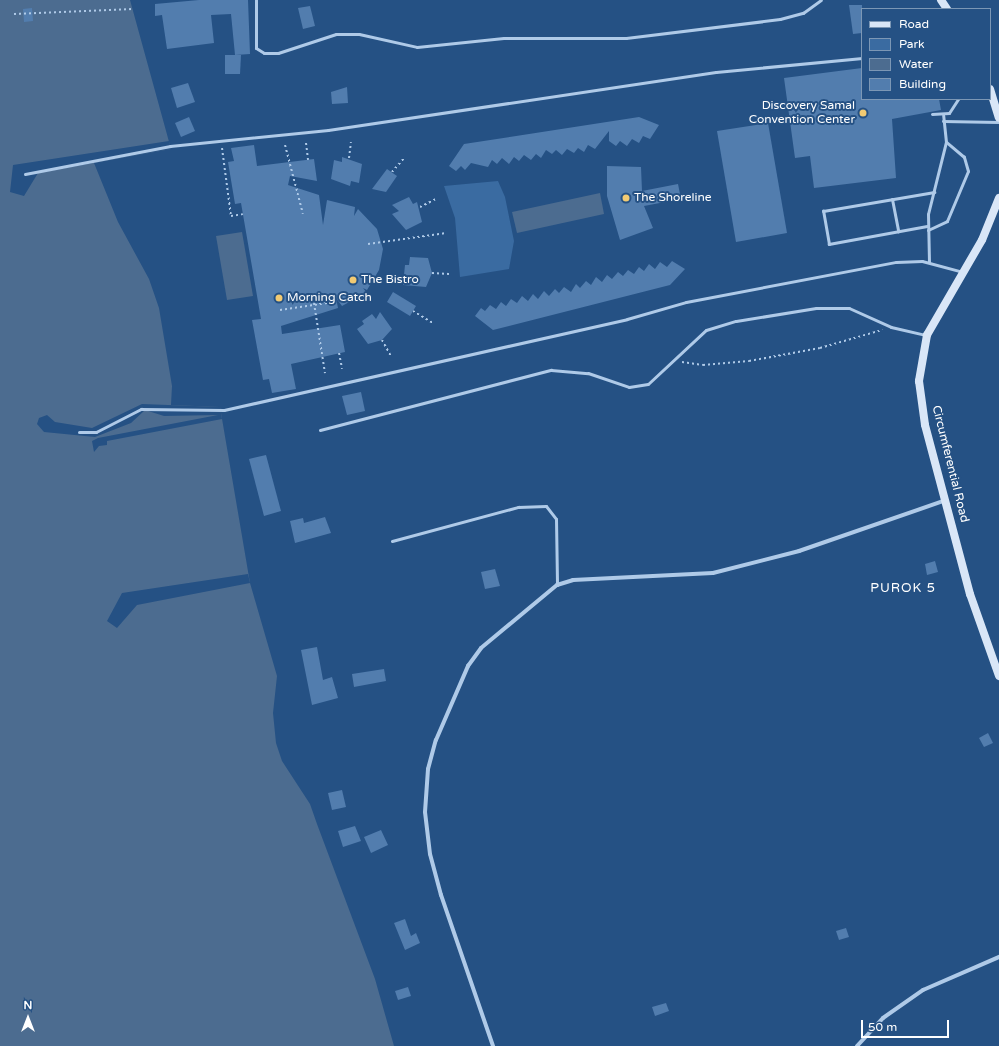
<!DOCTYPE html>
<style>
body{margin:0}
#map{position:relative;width:999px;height:1046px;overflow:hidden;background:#255184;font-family:"Varela Round",sans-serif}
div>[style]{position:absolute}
.green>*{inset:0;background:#3a6ba1}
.water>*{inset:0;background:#4c6c90}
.pier>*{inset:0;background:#255184}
.building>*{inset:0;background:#527dae}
.path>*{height:2px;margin-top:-1px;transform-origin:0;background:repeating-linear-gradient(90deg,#afcae8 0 2px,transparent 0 5px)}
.service>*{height:3px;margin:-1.5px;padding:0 1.5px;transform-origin:1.5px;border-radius:1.5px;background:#afcae8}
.minor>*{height:4px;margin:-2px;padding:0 2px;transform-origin:2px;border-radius:2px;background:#afcae8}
.secondary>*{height:8px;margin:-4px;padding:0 4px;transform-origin:4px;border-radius:4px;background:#d9e6f7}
.dots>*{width:11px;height:11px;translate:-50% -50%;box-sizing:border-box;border:2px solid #255184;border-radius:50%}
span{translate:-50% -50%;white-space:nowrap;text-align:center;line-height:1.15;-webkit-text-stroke:4px #255184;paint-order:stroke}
.poi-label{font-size:12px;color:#fff}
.right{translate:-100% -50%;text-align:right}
.left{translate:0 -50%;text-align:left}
.street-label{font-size:12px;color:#fff}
.neighbourhood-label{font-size:13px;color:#fff;letter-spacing:1px}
.legend{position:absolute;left:861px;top:8px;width:130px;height:92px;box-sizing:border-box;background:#255184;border:1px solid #7c97b5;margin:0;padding:5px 7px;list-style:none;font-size:12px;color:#fff}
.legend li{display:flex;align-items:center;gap:8px;height:20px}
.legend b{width:20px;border:1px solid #7c97b5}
.north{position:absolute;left:8px;top:998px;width:40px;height:40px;-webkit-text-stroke:3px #255184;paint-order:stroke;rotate:0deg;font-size:11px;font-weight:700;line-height:16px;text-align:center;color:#fff}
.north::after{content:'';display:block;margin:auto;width:14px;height:18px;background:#fff;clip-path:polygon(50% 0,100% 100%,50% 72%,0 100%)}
.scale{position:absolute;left:861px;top:1020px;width:88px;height:18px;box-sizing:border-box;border:2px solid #fff;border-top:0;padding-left:5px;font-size:12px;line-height:14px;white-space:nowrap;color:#fff;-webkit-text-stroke:3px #255184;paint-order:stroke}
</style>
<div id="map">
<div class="green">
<i style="clip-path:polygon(498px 181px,505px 197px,514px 241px,509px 269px,460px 277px,455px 218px,444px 186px)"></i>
</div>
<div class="water">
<i style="clip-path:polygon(0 0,130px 0,171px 149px,94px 163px,118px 222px,149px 279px,159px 308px,172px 386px,171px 405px,220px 407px,250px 583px,277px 676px,273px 713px,276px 743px,282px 761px,310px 804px,317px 824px,375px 979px,394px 1046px,0 1046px)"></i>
<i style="clip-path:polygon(600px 193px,604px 214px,517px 233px,512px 212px)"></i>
<i style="clip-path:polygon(242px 232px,253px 296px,227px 300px,216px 236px)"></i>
</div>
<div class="pier">
<i style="clip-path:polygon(169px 141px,171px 149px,38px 173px,24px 196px,10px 192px,13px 165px)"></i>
<i style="clip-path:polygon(142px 404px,220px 407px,222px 419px,107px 441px,107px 445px,99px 446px,94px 452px,92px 441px,98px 438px,218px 415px,164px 416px,145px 410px,131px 423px,95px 437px,44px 432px,37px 424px,39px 418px,47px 415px,55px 422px,92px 428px)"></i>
<i style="clip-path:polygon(248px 574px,250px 583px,137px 605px,117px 628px,107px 621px,122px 593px)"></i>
</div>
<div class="building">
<i style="clip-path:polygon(199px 0,248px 0,250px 54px,235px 55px,231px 14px,211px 15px,214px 43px,167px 49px,162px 15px,155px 16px,155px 4px)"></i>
<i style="clip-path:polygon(849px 5px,862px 5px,862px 33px,853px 34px)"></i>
<i style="clip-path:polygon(310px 6px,315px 26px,303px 29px,298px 8px)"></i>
<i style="clip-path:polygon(32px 8px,33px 21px,24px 22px,23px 9px)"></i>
<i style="clip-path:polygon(225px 55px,241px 55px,240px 74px,225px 74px)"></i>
<i style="clip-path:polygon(862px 68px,862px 99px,939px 99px,941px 110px,892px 119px,896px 178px,814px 188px,810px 156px,795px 158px,784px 78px)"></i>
<i style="clip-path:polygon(188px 83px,195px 102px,177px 108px,171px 88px)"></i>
<i style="clip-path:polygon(347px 87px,348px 103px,332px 104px,331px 92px)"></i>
<i style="clip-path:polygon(189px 117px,195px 131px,181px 137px,175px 123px)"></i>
<i style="clip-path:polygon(639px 117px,659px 125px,650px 139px,643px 136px,639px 143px,632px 139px,627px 146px,620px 141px,616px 146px,609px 141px,609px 131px,595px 149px,588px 145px,584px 152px,578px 148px,574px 153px,567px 149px,562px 155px,556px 150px,552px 154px,546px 150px,541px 158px,536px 154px,531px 160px,524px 155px,519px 161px,514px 157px,509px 164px,502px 158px,497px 164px,492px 160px,488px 167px,471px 163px,465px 170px,461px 166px,456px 171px,449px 166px,464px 144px)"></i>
<i style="clip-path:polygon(768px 123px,787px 233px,736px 242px,717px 131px)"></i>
<i style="clip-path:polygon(254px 145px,257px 166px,314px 159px,317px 181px,290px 176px,288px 185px,319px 195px,323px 225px,327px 200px,355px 207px,354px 216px,358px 209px,377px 229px,383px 249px,379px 270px,367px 290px,363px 288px,366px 292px,362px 295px,342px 306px,336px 298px,338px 308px,281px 326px,282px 334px,340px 325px,345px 352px,291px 364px,296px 389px,272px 393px,269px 379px,263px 380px,252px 320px,261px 319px,241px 203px,235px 204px,228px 162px,234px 161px,231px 148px)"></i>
<i style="clip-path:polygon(342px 157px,362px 164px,359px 183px,351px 181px,350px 186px,331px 179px,334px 160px,342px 162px)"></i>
<i style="clip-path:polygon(607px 166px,641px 167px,642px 191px,678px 184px,681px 199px,644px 206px,653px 228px,620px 240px,607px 196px)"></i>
<i style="clip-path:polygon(387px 169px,397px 176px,386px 192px,372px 189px)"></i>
<i style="clip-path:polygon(409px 197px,413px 204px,417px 202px,422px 222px,406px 230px,392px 214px,399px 211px,392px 205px)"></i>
<i style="clip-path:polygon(410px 257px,428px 258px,432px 273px,426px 287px,403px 285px,405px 265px,409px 265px)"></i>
<i style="clip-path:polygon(672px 261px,685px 269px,670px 285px,493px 330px,475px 316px,481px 308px,485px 311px,490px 305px,496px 309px,501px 302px,506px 306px,511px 299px,517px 303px,522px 296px,528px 301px,533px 294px,538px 299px,544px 291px,549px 296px,555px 289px,559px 293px,564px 287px,571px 292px,576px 284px,580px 288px,586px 281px,591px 285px,596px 277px,602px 282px,607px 275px,612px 279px,618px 272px,623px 276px,628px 270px,634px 274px,639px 267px,644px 271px,649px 264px,655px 269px,660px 262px,667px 267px)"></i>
<i style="clip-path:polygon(393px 292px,416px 306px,410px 316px,387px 302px)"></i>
<i style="clip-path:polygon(380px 312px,392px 329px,382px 340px,368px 344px,357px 329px,364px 324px,362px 321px,372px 314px,376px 319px)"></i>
<i style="clip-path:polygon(361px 392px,365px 411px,347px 415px,342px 396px)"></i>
<i style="clip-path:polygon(266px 455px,281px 511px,264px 516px,249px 459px)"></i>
<i style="clip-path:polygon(325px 517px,331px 533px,295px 543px,290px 521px,303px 518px,304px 523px)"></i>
<i style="clip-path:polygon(935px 561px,938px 572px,927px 575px,925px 564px)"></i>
<i style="clip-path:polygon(495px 569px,500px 586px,485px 589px,481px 572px)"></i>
<i style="clip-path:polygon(317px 647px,323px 680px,332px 677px,338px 698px,312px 705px,301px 650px)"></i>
<i style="clip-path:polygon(384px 669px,386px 681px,354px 687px,352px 674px)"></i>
<i style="clip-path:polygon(988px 733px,993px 743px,984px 747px,979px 738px)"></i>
<i style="clip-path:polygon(342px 790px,346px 807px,332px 810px,328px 793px)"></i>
<i style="clip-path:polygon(355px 826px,361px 841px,343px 847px,338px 831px)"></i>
<i style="clip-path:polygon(381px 830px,388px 845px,371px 853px,364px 837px)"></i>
<i style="clip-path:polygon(405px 919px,411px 936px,416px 933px,420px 943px,405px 950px,394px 923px)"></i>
<i style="clip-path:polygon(846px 928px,849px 937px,839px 940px,836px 931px)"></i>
<i style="clip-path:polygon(408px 987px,411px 996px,398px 1000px,395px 991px)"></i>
<i style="clip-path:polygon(666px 1003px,669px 1011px,655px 1016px,652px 1007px)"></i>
</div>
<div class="path">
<i style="left:14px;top:14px;width:119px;rotate:-2.4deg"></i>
<i style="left:306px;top:143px;width:17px;rotate:83deg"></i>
<i style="left:285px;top:145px;width:71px;rotate:75.4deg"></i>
<i style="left:222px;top:148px;width:69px;rotate:82.5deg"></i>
<i style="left:231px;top:216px;width:12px;rotate:-9deg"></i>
<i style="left:349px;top:158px;width:16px;rotate:-83deg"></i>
<i style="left:392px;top:172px;width:18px;rotate:-49deg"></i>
<i style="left:420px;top:207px;width:18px;rotate:-27deg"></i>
<i style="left:368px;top:244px;width:79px;rotate:-8deg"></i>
<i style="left:432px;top:273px;width:17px;rotate:3deg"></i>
<i style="left:314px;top:303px;width:71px;rotate:81.1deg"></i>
<i style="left:280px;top:310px;width:54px;rotate:-8.6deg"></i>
<i style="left:413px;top:311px;width:23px;rotate:31deg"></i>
<i style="left:382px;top:340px;width:18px;rotate:61deg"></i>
<i style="left:339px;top:353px;width:16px;rotate:79deg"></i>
<i style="left:682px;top:362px;width:21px;rotate:8deg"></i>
<i style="left:703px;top:365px;width:46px;rotate:-5deg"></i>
<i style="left:749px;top:361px;width:72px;rotate:-10.4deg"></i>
<i style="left:820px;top:348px;width:65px;rotate:-16.2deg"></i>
</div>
<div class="service">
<i style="left:256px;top:0;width:48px;rotate:90deg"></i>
<i style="left:256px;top:48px;width:9px;rotate:32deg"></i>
<i style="left:264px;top:53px;width:14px"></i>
<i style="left:278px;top:53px;width:61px;rotate:-18.1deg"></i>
<i style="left:336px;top:34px;width:23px"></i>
<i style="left:359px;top:34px;width:59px;rotate:12.6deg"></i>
<i style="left:417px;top:47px;width:87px;rotate:-5.9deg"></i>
<i style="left:504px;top:38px;width:122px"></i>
<i style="left:626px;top:38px;width:155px;rotate:-7deg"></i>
<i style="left:780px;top:19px;width:24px;rotate:-15deg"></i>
<i style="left:803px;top:13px;width:22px;rotate:-36deg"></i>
<i style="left:932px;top:114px;width:17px;rotate:-3deg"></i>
<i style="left:949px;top:113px;width:17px;rotate:-57deg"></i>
<i style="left:943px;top:121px;width:56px;rotate:1deg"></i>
<i style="left:25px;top:174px;width:148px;rotate:-10.9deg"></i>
<i style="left:170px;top:146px;width:159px;rotate:-5.8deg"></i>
<i style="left:328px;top:130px;width:392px;rotate:-8.5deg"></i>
<i style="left:716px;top:72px;width:147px;rotate:-5.5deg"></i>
<i style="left:892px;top:199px;width:33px;rotate:79deg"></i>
<i style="left:927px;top:226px;width:100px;rotate:169.6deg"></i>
<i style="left:829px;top:244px;width:34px;rotate:-100deg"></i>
<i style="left:823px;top:211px;width:113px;rotate:-9.7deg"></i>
<i style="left:928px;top:230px;width:21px;rotate:-25deg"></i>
<i style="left:947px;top:221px;width:54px;rotate:-67.2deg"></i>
<i style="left:968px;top:171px;width:15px;rotate:-106deg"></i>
<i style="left:964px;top:157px;width:23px;rotate:-140deg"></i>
<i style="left:929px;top:262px;width:48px;rotate:-91.2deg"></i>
<i style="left:928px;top:214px;width:74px;rotate:-76deg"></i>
<i style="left:946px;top:142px;width:27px;rotate:-96deg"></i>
<i style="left:320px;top:430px;width:239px;rotate:-14.6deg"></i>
<i style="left:551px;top:370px;width:37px;rotate:5deg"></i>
<i style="left:588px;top:373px;width:43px;rotate:18.9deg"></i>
<i style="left:629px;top:387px;width:19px;rotate:-9deg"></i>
<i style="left:648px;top:384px;width:79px;rotate:-43deg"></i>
<i style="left:706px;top:330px;width:31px;rotate:-17deg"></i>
<i style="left:736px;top:321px;width:81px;rotate:-9.2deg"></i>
<i style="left:816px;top:308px;width:33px"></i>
<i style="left:849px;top:308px;width:46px;rotate:24.3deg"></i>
<i style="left:891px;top:327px;width:36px;rotate:13deg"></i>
<i style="left:79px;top:432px;width:17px"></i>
<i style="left:96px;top:432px;width:51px;rotate:-27.1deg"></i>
<i style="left:141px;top:409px;width:83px;rotate:0.7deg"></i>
<i style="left:224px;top:410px;width:413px;rotate:-12.7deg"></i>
<i style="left:627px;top:319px;width:61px;rotate:-16.1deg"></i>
<i style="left:686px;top:302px;width:214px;rotate:-10.8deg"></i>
<i style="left:896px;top:262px;width:26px;rotate:-2deg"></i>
<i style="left:922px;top:261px;width:42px;rotate:15deg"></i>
<i style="left:392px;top:541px;width:131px;rotate:-15.1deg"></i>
<i style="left:518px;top:507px;width:28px;rotate:-2deg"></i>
<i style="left:546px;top:506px;width:16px;rotate:52deg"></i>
<i style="left:556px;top:519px;width:66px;rotate:89.1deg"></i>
</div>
<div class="minor">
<i style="left:493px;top:1046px;width:160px;rotate:-109deg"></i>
<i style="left:441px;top:895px;width:42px;rotate:-105deg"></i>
<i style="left:430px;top:854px;width:42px;rotate:-96.8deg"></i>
<i style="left:425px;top:812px;width:43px;rotate:-86deg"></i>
<i style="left:428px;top:769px;width:30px;rotate:-75deg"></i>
<i style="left:436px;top:740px;width:81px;rotate:-66.6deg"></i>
<i style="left:468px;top:666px;width:22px;rotate:-54deg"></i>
<i style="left:481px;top:648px;width:99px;rotate:-39.7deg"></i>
<i style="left:557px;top:585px;width:17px;rotate:-17deg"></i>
<i style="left:573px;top:580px;width:140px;rotate:-2.9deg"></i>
<i style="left:713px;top:573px;width:89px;rotate:-14.3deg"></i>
<i style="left:799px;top:551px;width:156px;rotate:-19.1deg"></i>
<i style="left:857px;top:1046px;width:38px;rotate:-47deg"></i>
<i style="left:883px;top:1018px;width:49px;rotate:-35deg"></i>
<i style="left:923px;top:990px;width:83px;rotate:-23.5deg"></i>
</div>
<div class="secondary">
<i style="left:941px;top:0;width:11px;rotate:56deg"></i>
<i style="left:990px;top:89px;width:30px;rotate:73deg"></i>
<i style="left:999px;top:198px;width:45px;rotate:112deg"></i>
<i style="left:982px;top:240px;width:110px;rotate:120.1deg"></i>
<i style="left:927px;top:335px;width:47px;rotate:99.9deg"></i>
<i style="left:919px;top:381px;width:44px;rotate:82.2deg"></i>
<i style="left:925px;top:425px;width:175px;rotate:75.1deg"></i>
<i style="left:970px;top:594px;width:87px;rotate:70.5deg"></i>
</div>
<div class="dots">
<i style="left:863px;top:113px;background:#f1ca73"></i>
<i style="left:626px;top:198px;background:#f1ca73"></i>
<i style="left:353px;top:280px;background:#f1ca73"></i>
<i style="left:279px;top:298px;background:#f1ca73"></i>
</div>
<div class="poi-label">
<span class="right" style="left:855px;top:113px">Discovery Samal<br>Convention Center</span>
<span class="left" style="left:634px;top:198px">The Shoreline</span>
<span class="left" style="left:361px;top:280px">The Bistro</span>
<span class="left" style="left:287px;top:298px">Morning Catch</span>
</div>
<div class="street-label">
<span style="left:950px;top:464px;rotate:76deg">Circumferential Road</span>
</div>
<div class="neighbourhood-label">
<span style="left:903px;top:588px">PUROK 5</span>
</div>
<ul class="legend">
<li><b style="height:5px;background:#d9e6f7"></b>Road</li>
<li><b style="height:11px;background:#3a6ba1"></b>Park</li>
<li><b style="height:11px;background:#4c6c90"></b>Water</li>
<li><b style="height:11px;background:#527dae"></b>Building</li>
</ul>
<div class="north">N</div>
<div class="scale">50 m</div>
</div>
